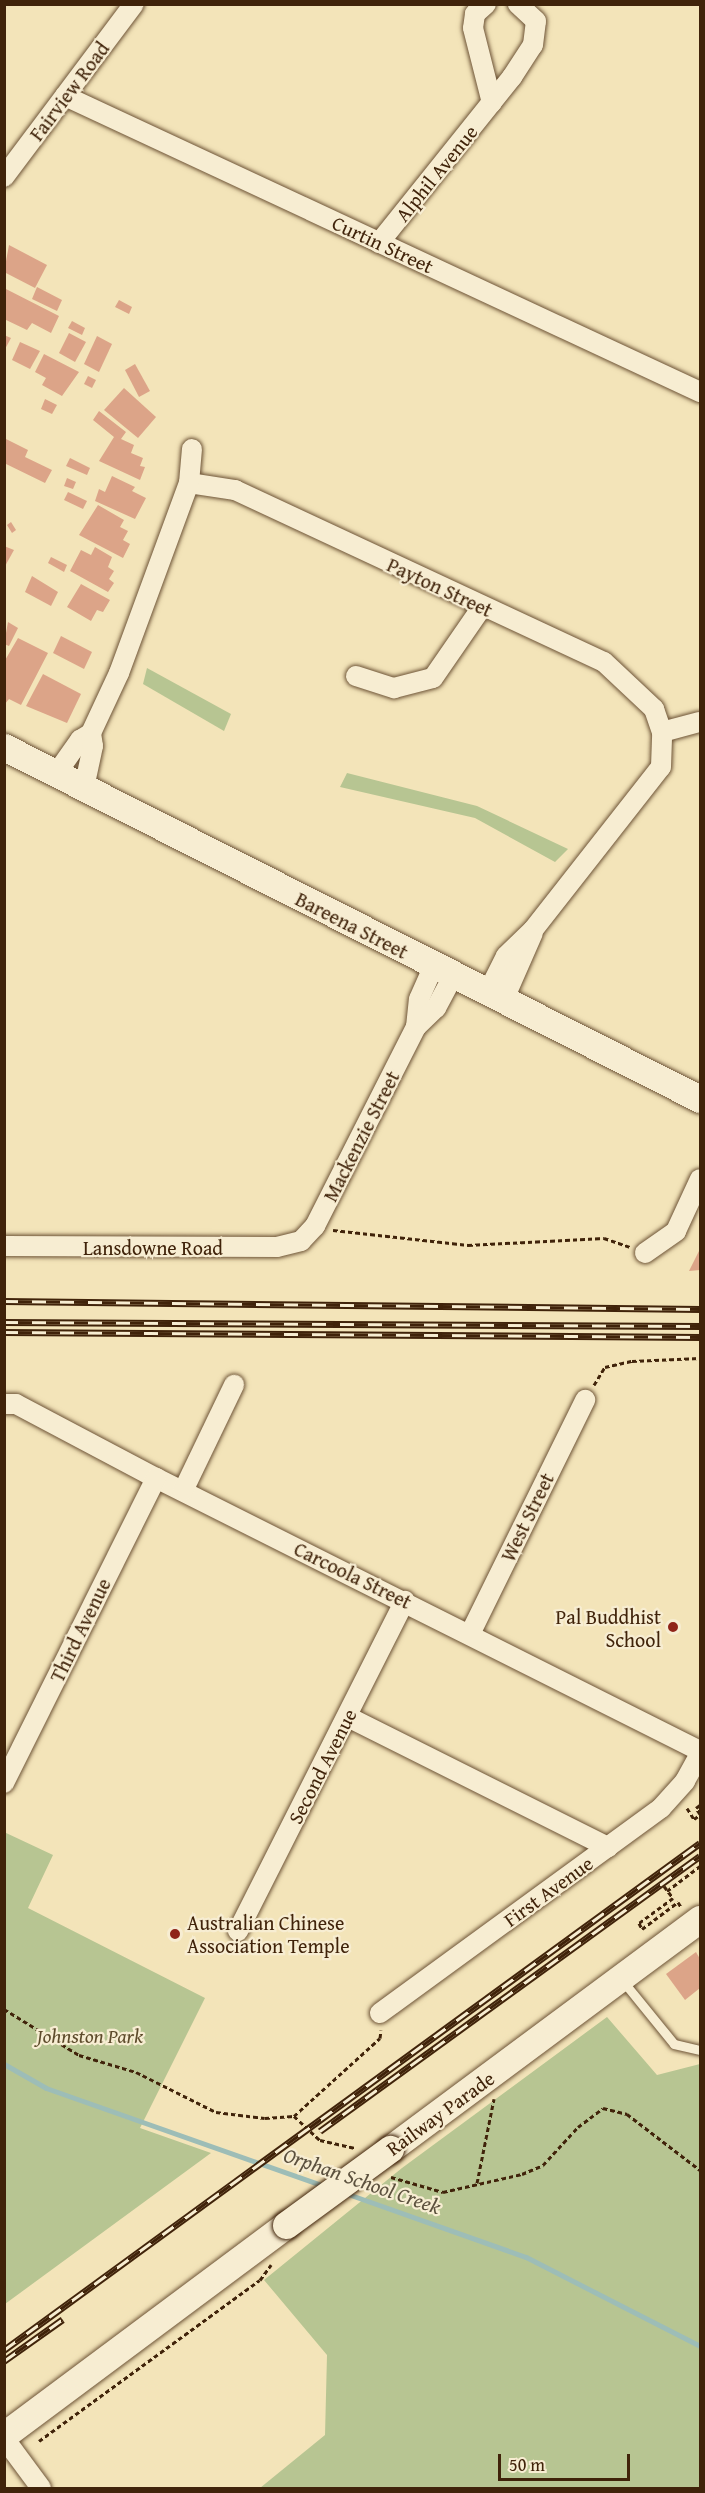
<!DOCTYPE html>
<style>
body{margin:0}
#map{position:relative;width:705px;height:2493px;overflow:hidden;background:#f3e4b9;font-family:"Gentium Book Plus",serif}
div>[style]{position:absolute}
.green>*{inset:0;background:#b7c592}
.stream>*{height:5px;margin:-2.5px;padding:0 2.5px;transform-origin:2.5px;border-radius:2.5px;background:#9dbdb7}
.building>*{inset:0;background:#dca488}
.path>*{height:3px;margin-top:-1.5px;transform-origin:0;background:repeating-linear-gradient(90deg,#40230a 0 4.5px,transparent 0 7.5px)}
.roads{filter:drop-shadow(0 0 2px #6d5336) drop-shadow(0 0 2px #6d5336)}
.service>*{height:9px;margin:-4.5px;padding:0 4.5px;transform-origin:4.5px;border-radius:4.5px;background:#f7edd2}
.minor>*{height:20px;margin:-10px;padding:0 10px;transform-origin:10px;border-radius:10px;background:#f7edd2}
.secondary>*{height:27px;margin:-13.5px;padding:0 13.5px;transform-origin:13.5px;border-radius:13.5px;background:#f7edd2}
.rail>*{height:7px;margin-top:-3.5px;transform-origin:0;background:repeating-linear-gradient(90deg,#f7edd2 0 14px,#40230a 0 28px);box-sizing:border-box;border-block:2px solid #40230a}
.bridges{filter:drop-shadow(0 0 2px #40230a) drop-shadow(0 0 2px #40230a)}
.secondary-bridge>*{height:27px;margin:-13.5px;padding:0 13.5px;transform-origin:13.5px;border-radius:13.5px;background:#f7edd2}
.dots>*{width:16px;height:16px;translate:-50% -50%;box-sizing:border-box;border:3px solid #f7edd2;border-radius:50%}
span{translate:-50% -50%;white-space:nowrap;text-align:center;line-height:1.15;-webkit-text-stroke:4.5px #f7edd2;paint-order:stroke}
.street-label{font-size:20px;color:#40230a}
.poi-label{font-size:20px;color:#40230a}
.right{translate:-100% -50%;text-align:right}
.left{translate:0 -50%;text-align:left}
.park-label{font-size:20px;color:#5e4c2c;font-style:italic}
.water-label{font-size:21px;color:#5c513e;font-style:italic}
.frame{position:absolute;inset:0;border:6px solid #40230a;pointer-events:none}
.scale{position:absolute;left:498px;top:2454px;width:132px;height:27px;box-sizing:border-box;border:3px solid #40230a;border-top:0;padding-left:8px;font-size:18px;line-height:21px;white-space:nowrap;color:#40230a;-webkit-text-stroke:4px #f7edd2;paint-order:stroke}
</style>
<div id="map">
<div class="green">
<i style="clip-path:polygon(147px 668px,231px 714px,224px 731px,143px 684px)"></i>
<i style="clip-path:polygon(347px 773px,477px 806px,568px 849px,555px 862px,475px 818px,340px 787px)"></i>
<i style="clip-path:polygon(4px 1832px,53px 1855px,28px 1908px,205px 1998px,140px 2128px,211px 2153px,5px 2304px)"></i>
<i style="clip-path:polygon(607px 2017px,657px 2075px,700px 2064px,700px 2488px,260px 2488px,325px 2435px,327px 2355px,264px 2280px,402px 2168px)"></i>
</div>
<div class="stream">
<i style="left:4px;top:2064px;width:48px;rotate:29.7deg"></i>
<i style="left:46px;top:2088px;width:296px;rotate:19.4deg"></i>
<i style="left:345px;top:2193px;width:192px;rotate:19.5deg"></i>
<i style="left:526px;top:2257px;width:195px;rotate:27.1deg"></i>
</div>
<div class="building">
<i style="clip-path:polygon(9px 245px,47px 265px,35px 288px,4px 272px)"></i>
<i style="clip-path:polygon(37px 287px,62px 300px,57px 311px,32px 299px)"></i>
<i style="clip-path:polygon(4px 288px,59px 316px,51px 333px,32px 323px,27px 330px,4px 319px)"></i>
<i style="clip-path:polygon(119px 300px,132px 307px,129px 314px,115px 307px)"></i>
<i style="clip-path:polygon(72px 321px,85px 328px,82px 335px,68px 328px)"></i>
<i style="clip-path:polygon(69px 333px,86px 342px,75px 362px,59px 353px)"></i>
<i style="clip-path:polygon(4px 335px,11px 338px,4px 351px)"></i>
<i style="clip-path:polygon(97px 336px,112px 344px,99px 372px,84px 364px)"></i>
<i style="clip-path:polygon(20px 342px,40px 351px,30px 369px,12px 360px)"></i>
<i style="clip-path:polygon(44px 354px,79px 372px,62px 396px,42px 385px,46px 378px,35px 372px)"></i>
<i style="clip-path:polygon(135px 364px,150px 391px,139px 397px,125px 370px)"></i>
<i style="clip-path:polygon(88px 376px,96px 380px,92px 388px,84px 384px)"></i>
<i style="clip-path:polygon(124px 388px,156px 417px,138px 438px,104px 410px)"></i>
<i style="clip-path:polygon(45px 399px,57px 405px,52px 414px,41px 409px)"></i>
<i style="clip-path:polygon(99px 411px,126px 432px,121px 439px,134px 445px,131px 453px,143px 458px,140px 466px,145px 467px,140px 480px,99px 461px,114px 437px,93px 420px)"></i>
<i style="clip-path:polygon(4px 438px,28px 450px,25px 457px,52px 470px,45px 483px,4px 463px)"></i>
<i style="clip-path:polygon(70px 458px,90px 468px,87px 475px,66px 466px)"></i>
<i style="clip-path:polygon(112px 476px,135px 487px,132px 491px,146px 498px,135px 519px,95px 501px,99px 489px,105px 492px)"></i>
<i style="clip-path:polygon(67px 478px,76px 482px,73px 489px,64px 486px)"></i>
<i style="clip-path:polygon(68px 492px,87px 501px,83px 509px,64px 500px)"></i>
<i style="clip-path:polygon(98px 505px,124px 520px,120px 527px,128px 531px,123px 540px,130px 544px,123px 558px,79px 535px)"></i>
<i style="clip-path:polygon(11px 522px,16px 530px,12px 533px,7px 525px)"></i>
<i style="clip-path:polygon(4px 546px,14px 550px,4px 568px)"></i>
<i style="clip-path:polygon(95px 547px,112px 557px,108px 567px,114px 571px,109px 579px,114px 583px,108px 592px,70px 571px,81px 550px,91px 555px)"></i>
<i style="clip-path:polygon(51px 557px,67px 565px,64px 572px,48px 563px)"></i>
<i style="clip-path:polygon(32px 576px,58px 592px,51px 606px,25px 592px)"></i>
<i style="clip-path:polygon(81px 584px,110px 600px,103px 612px,97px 610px,91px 621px,67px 607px)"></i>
<i style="clip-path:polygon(8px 622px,18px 628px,9px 646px,4px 644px)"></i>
<i style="clip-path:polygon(61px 636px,92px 652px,84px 669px,53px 653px)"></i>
<i style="clip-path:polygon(18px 638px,48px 653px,21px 705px,9px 699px,4px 705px,4px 662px)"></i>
<i style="clip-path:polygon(43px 674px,81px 694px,67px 723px,26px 706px)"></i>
<i style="clip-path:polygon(700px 1249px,700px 1270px,689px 1271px)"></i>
<i style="clip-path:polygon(696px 1952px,700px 1959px,700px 1988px,685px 2000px,666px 1974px)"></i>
</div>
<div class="path">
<i style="left:333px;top:1230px;width:136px;rotate:6.3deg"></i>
<i style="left:468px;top:1245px;width:136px;rotate:-2.9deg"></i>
<i style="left:604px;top:1238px;width:28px;rotate:19deg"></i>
<i style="left:594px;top:1385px;width:21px;rotate:-59deg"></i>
<i style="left:605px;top:1367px;width:28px;rotate:-13deg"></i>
<i style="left:632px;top:1361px;width:68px;rotate:-2.5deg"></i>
<i style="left:687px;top:1808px;width:13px;rotate:58deg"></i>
<i style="left:694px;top:1819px;width:7px;rotate:-34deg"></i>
<i style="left:700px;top:1814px;width:7px;rotate:-124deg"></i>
<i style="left:696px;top:1808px;width:5px;rotate:-37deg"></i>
<i style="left:664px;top:1886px;width:15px;rotate:53deg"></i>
<i style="left:673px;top:1898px;width:42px;rotate:143.7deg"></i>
<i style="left:639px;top:1923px;width:7px;rotate:63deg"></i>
<i style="left:642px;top:1929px;width:45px;rotate:-36.9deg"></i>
<i style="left:678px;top:1902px;width:6px;rotate:59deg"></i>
<i style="left:667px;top:1891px;width:41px;rotate:-37.1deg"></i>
<i style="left:4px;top:2009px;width:88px;rotate:31.5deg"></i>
<i style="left:79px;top:2055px;width:59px;rotate:16.6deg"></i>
<i style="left:136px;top:2072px;width:89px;rotate:26.6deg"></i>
<i style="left:216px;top:2112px;width:49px;rotate:7deg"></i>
<i style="left:265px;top:2118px;width:29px;rotate:-4deg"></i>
<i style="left:294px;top:2116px;width:35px;rotate:43deg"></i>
<i style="left:320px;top:2140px;width:37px;rotate:13deg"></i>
<i style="left:294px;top:2116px;width:116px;rotate:-42.2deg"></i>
<i style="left:380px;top:2038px;width:8px;rotate:-83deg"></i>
<i style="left:391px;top:2177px;width:54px;rotate:16.1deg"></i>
<i style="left:443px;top:2192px;width:81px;rotate:-12.8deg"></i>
<i style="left:522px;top:2174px;width:23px;rotate:-23deg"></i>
<i style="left:543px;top:2165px;width:52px;rotate:-47.4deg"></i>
<i style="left:578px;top:2127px;width:31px;rotate:-37deg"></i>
<i style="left:603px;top:2108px;width:25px;rotate:14deg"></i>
<i style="left:627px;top:2114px;width:92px;rotate:37.5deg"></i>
<i style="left:477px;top:2183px;width:86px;rotate:-78.6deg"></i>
<i style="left:39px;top:2441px;width:273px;rotate:-36.1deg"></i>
<i style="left:260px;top:2280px;width:19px;rotate:-54deg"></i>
</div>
<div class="roads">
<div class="service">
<i style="left:622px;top:1980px;width:82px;rotate:50.9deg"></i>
<i style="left:674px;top:2044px;width:27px;rotate:13deg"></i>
</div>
<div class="minor">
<i style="left:486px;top:4px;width:15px;rotate:138deg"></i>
<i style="left:475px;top:14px;width:14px;rotate:98deg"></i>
<i style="left:473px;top:28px;width:77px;rotate:75.8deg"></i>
<i style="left:65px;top:96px;width:701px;rotate:24.99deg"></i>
<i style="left:4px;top:177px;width:216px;rotate:-53.1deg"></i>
<i style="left:379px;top:243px;width:213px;rotate:-51.3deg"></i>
<i style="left:512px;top:77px;width:38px;rotate:-57deg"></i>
<i style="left:533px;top:45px;width:24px;rotate:-83deg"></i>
<i style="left:536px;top:21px;width:25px;rotate:-137deg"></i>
<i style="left:189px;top:483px;width:47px;rotate:8.7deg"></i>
<i style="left:235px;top:490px;width:407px;rotate:25deg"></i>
<i style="left:604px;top:662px;width:69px;rotate:43.2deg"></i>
<i style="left:654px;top:709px;width:24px;rotate:71deg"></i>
<i style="left:356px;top:676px;width:40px;rotate:18deg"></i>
<i style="left:394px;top:688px;width:40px;rotate:-14.4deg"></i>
<i style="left:433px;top:678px;width:86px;rotate:-55.4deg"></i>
<i style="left:56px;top:774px;width:42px;rotate:-54.8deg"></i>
<i style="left:80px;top:740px;width:13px;rotate:-32deg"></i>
<i style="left:84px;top:788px;width:43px;rotate:-77.9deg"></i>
<i style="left:93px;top:746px;width:13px;rotate:-99deg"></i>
<i style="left:91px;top:733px;width:66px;rotate:-65deg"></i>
<i style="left:119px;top:673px;width:202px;rotate:-69.8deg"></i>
<i style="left:189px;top:483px;width:34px;rotate:-85deg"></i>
<i style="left:488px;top:992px;width:40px;rotate:-63.4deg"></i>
<i style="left:506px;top:956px;width:37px;rotate:-44deg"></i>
<i style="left:533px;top:930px;width:207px;rotate:-51.9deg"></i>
<i style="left:661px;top:767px;width:35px;rotate:-88deg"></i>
<i style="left:662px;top:732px;width:39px;rotate:-15deg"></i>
<i style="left:504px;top:999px;width:72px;rotate:-66.3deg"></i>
<i style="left:416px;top:1027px;width:28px;rotate:-84deg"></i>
<i style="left:419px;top:999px;width:36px;rotate:-66deg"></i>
<i style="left:4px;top:1246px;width:273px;rotate:0.2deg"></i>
<i style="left:277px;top:1247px;width:25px;rotate:-14deg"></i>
<i style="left:301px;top:1241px;width:21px;rotate:-47deg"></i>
<i style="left:315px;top:1226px;width:223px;rotate:-63.1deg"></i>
<i style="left:416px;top:1027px;width:28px;rotate:-44deg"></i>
<i style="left:436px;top:1008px;width:36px;rotate:-62deg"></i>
<i style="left:645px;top:1253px;width:38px;rotate:-35deg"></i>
<i style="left:676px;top:1231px;width:57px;rotate:-65.2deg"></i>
<i style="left:4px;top:1404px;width:12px"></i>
<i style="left:16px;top:1404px;width:158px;rotate:27.9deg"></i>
<i style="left:156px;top:1478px;width:609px;rotate:26.65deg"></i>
<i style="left:183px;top:1491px;width:118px;rotate:-64.3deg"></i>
<i style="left:470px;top:1634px;width:261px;rotate:-63.8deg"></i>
<i style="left:348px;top:1717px;width:291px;rotate:26.6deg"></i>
<i style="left:4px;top:1783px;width:341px;rotate:-63.5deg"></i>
<i style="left:238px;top:1931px;width:370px;rotate:-63.2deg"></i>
<i style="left:380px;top:2013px;width:348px;rotate:-36.1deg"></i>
<i style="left:661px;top:1808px;width:36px;rotate:-48deg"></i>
<i style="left:685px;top:1781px;width:31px;rotate:-61deg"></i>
<i style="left:4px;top:2438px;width:62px;rotate:53.5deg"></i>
</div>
<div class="secondary">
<i style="left:4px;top:747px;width:780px;rotate:26.83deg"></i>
<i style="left:390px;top:2149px;width:386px;rotate:-36.6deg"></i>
<i style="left:4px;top:2435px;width:352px;rotate:-36.7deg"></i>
</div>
</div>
<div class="rail">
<i style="left:4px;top:1301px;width:696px;rotate:0.66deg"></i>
<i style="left:4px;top:1322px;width:696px;rotate:0.33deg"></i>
<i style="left:4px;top:1332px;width:696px;rotate:0.41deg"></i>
<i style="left:320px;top:2131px;width:469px;rotate:-35.9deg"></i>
<i style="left:4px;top:2350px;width:861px;rotate:-36.07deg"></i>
<i style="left:4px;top:2361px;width:72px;rotate:-35.4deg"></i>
</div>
<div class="bridges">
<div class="secondary-bridge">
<i style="left:286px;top:2225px;width:129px;rotate:-36.2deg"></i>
</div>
</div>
<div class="dots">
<i style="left:673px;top:1627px;background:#8f2418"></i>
<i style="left:175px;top:1934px;background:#8f2418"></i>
</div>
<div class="street-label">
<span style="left:69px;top:91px;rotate:-53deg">Fairview Road</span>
<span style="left:436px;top:173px;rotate:-51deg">Alphil Avenue</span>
<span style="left:383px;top:244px;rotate:25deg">Curtin Street</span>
<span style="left:440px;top:587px;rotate:25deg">Payton Street</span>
<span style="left:352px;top:925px;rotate:27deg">Bareena Street</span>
<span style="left:361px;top:1136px;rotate:-63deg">Mackenzie Street</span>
<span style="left:153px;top:1247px">Lansdowne Road</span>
<span style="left:527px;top:1517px;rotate:-64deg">West Street</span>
<span style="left:353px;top:1575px;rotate:26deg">Carcoola Street</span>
<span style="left:80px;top:1630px;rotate:-64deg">Third Avenue</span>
<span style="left:322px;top:1766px;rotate:-63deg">Second Avenue</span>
<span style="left:548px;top:1891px;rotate:-36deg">First Avenue</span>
<span style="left:440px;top:2113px;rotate:-36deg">Railway Parade</span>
</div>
<div class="poi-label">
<span class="right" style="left:661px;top:1628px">Pal Buddhist<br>School</span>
<span class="left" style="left:187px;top:1934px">Australian Chinese<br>Association Temple</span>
</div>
<div class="park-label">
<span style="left:90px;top:2035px">Johnston Park</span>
</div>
<div class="water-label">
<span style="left:362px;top:2181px;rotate:19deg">Orphan School Creek</span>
</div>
<div class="frame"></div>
<div class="scale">50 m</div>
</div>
